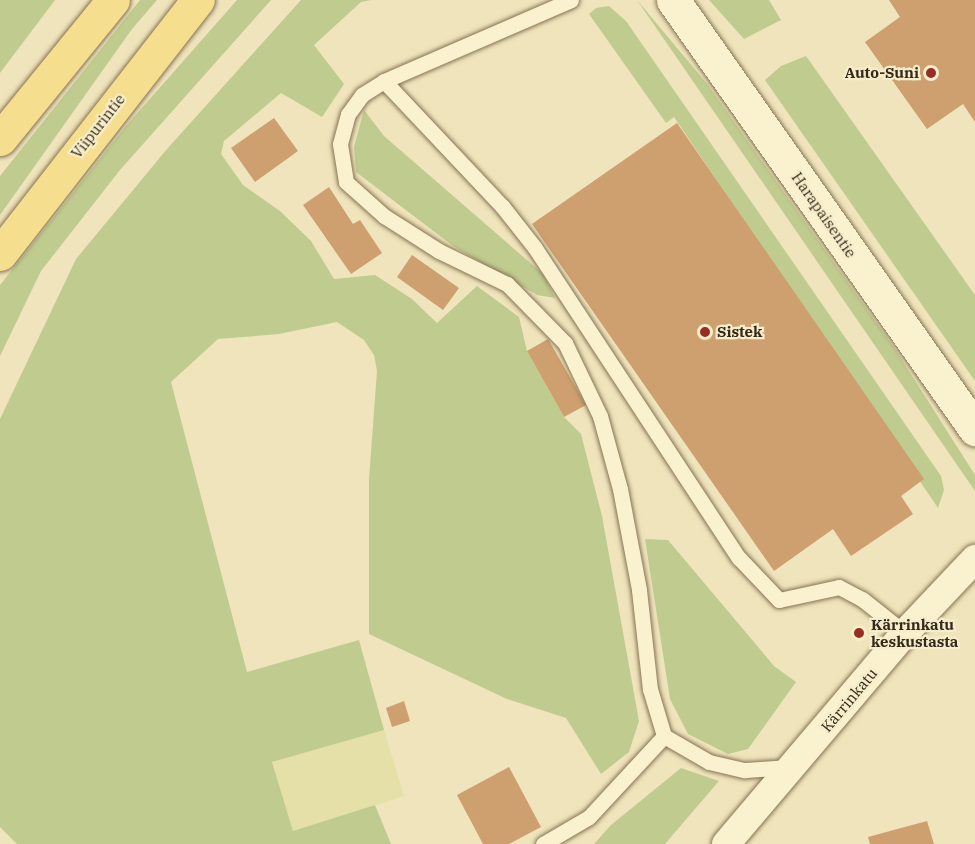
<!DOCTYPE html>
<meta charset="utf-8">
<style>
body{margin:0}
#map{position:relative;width:975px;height:844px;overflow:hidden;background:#efe4bb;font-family:"IBM Plex Serif",serif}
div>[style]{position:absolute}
.farmland>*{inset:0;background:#e4e0a8}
.green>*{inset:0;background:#c0cc8f}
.building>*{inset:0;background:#ce9f6f}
.roads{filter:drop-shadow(0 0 2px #867354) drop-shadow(0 0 2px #867354)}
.service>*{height:15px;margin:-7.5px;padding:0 7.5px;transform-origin:7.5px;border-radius:7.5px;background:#faf1ce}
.minor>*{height:28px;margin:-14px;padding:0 14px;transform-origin:14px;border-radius:14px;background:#faf1ce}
.secondary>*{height:33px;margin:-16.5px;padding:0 16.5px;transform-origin:16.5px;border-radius:16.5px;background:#faf1ce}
.primary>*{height:33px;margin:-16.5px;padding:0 16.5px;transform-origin:16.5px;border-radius:16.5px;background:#f5df8f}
.dots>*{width:16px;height:16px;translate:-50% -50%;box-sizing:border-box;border:3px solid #f6edca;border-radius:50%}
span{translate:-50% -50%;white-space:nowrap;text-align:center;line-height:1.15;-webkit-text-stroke:4.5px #f6edca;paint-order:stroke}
.poi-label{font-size:15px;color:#34291a;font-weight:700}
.right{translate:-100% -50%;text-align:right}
.left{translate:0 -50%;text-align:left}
.street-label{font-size:15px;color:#34291a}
</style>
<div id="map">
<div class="farmland">
<i style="clip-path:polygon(384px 730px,404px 796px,293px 832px,272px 762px)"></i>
</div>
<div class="green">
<i style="clip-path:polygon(0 0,55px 0,0 73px)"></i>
<i style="clip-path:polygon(140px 0,157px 0,132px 29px,0 215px,0 176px)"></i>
<i style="clip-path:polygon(237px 0,271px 0,120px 170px,41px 271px,0 356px,0 285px,126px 126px)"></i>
<i style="clip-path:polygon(301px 0,371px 0,361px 2px,314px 45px,344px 84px,322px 117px,281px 93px,224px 141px,221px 154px,243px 185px,280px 211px,311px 241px,334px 279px,375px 275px,412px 299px,437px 323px,477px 286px,519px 317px,527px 351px,564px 417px,581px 434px,602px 516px,639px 721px,629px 752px,601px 774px,566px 718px,507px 699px,369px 634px,369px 479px,377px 371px,374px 355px,364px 340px,337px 322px,279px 334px,218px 339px,171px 382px,247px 672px,359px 640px,384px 730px,272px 762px,293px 831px,375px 805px,391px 844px,17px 844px,0 827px,0 419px,76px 259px,167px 149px)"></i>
<i style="clip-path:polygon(637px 0,708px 85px,895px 349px,975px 475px,975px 491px)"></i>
<i style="clip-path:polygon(709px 0,769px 0,781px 20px,744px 39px)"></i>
<i style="clip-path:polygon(609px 6px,626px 21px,941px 476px,944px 490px,938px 508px,674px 117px,666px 123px,589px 14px,596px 8px)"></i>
<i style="clip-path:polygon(806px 56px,975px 295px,975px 381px,765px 80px,781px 66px)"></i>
<i style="clip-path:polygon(364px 110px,384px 136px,543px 274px,555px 298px,537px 295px,453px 246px,356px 172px,354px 147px)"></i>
<i style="clip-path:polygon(645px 539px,668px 540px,774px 666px,796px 682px,748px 749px,728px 754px,688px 734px,670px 699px)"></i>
<i style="clip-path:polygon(681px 768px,719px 781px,665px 844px,594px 844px,611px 825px)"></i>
</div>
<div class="building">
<i style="clip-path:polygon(889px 0,975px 0,975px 122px,963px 104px,927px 129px,865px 42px,900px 17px)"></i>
<i style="clip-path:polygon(274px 118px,298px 151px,255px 182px,231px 148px)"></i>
<i style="clip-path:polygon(677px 123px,924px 479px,901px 496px,913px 514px,851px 556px,833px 529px,774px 571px,532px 224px)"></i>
<i style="clip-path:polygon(329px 187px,353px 224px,360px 220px,382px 253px,351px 274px,303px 205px)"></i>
<i style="clip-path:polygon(412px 255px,459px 288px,443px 310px,397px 277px)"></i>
<i style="clip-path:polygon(548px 339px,586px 405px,564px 417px,527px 351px)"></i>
<i style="clip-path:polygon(404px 701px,410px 721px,392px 727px,386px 708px)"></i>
<i style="clip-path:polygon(509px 767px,541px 827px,509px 844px,483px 844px,457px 795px)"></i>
<i style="clip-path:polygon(927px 821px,934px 844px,870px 844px,868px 837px)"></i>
</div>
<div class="roads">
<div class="service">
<i style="left:571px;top:0;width:204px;rotate:156.6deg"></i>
<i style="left:384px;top:81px;width:172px;rotate:46.7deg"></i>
<i style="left:502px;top:206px;width:53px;rotate:51.8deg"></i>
<i style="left:535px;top:248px;width:371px;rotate:56.7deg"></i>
<i style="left:739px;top:558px;width:58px;rotate:46.4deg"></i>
<i style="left:779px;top:600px;width:61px;rotate:-12.2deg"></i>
<i style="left:839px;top:587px;width:26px;rotate:28deg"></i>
<i style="left:862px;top:599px;width:55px;rotate:38.3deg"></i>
<i style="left:384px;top:81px;width:26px;rotate:148deg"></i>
<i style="left:362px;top:95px;width:24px;rotate:126deg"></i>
<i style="left:348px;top:114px;width:31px;rotate:105deg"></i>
<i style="left:340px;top:144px;width:38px;rotate:81deg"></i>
<i style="left:346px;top:182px;width:51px;rotate:41.8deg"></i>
<i style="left:384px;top:216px;width:65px;rotate:32.5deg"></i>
<i style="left:439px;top:251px;width:76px;rotate:25.9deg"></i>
<i style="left:507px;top:284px;width:83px;rotate:45.5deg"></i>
<i style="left:565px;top:343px;width:81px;rotate:64.4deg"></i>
<i style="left:600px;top:416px;width:76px;rotate:74.7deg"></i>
<i style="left:620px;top:489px;width:103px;rotate:79.3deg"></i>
<i style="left:639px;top:590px;width:100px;rotate:83.7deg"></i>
<i style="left:650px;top:689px;width:49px;rotate:73.4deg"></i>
<i style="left:664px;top:736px;width:52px;rotate:30deg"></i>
<i style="left:709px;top:762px;width:37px;rotate:13deg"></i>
<i style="left:745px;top:770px;width:45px;rotate:-3.8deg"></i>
<i style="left:543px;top:844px;width:53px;rotate:-30.4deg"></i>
<i style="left:589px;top:817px;width:110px;rotate:-47.2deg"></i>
</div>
<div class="minor">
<i style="left:726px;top:844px;width:277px;rotate:-49.7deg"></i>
<i style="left:905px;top:633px;width:102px;rotate:-46.6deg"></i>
</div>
<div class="secondary">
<i style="left:673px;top:0;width:525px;rotate:54.86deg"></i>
</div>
<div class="primary">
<i style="left:0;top:139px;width:179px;rotate:-50.9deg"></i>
<i style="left:0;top:254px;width:322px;rotate:-52.1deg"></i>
</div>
</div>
<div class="dots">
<i style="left:931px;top:73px;background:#972d23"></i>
<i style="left:705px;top:332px;background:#972d23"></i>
<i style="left:859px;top:633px;background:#972d23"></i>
</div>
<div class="poi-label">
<span class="right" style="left:919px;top:73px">Auto-Suni</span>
<span class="left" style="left:717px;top:332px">Sistek</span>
<span class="left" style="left:871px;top:633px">Kärrinkatu<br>keskustasta</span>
</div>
<div class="street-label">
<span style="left:98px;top:126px;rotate:-52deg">Viipurintie</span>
<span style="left:824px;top:215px;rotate:55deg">Harapaisentie</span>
<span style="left:849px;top:700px;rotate:-50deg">Kärrinkatu</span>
</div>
</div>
